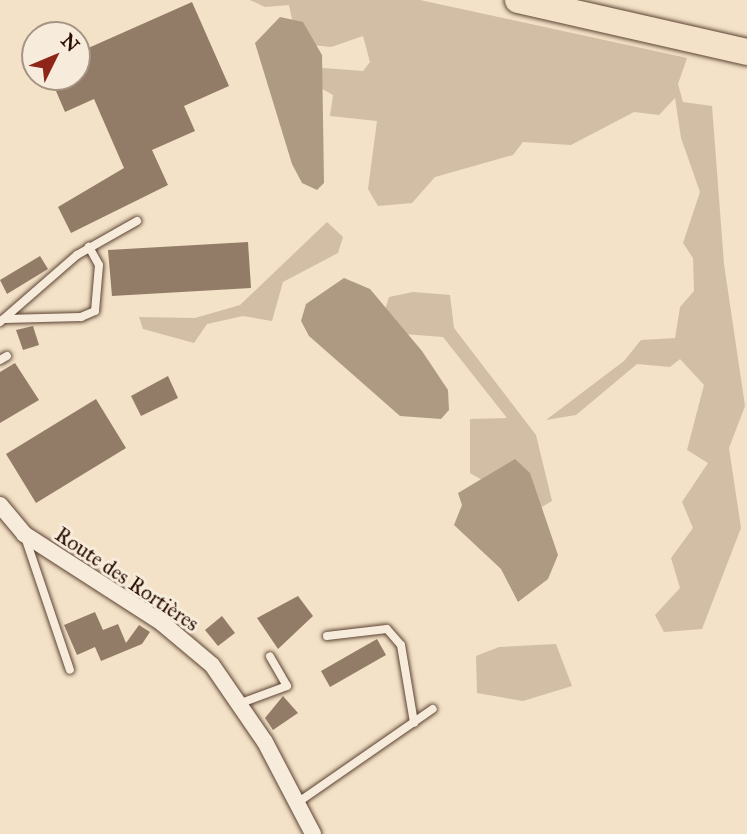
<!DOCTYPE html>
<meta charset="utf-8">
<style>
body{margin:0}
#map{position:relative;width:747px;height:834px;overflow:hidden;background:#f3e2c7;font-family:"IM FELL Great Primer",serif}
div>[style]{position:absolute}
.green>*{inset:0;background:#d1bea5}
.water>*{inset:0;background:#ae9a83}
.building>*{inset:0;background:#927c67}
.roads{filter:drop-shadow(0 0 2px #5c4232) drop-shadow(0 0 2px #5c4232)}
.lane>*{height:8px;margin:-4px;padding:0 4px;transform-origin:4px;border-radius:4px;background:#f7ecdb}
.street>*{height:16px;margin:-8px;padding:0 8px;transform-origin:8px;border-radius:8px;background:#f7ecdb}
.primary>*{height:26px;margin:-13px;padding:0 13px;transform-origin:13px;border-radius:13px;background:#f3e2c7}
span{translate:-50% -50%;white-space:nowrap;text-align:center;line-height:1.15;-webkit-text-stroke:6px #f7ecdb;paint-order:stroke}
.street-label{font-size:21px;color:#290d00}
.north{position:absolute;left:21px;top:21px;width:70px;height:70px;box-sizing:border-box;background:#f7ecdb;border:2px solid #a59383;border-radius:50%;rotate:47deg;font-size:19px;font-weight:700;line-height:28px;text-align:center;color:#290d00}
.north::after{content:'';display:block;margin:auto;width:24px;height:32px;background:#8f2418;clip-path:polygon(50% 0,100% 100%,50% 72%,0 100%)}
</style>
<div id="map">
<div class="green">
<i style="clip-path:polygon(250px 0,420px 0,687px 58px,678px 84px,683px 102px,712px 106px,724px 264px,745px 406px,729px 448px,741px 528px,702px 629px,664px 632px,655px 615px,680px 588px,671px 558px,693px 528px,682px 502px,708px 463px,687px 450px,704px 385px,680px 359px,670px 367px,637px 364px,576px 415px,546px 420px,624px 361px,641px 340px,675px 338px,680px 307px,694px 291px,693px 258px,683px 243px,700px 192px,681px 138px,675px 98px,659px 115px,634px 112px,571px 145px,523px 142px,513px 155px,435px 177px,412px 203px,378px 206px,368px 189px,377px 121px,330px 116px,333px 95px,305px 79px,310px 67px,363px 71px,370px 62px,363px 36px,331px 47px,312px 45px,293px 24px,289px 5px,265px 7px)"></i>
<i style="clip-path:polygon(327px 222px,343px 237px,338px 253px,283px 282px,272px 321px,243px 316px,207px 324px,194px 343px,143px 329px,139px 317px,195px 318px,240px 305px)"></i>
<i style="clip-path:polygon(413px 292px,450px 295px,454px 328px,536px 435px,552px 501px,535px 511px,470px 473px,470px 419px,507px 418px,443px 337px,378px 332px,389px 297px)"></i>
<i style="clip-path:polygon(556px 644px,572px 686px,523px 701px,477px 693px,476px 656px,499px 647px)"></i>
</div>
<div class="water">
<i style="clip-path:polygon(280px 17px,303px 22px,322px 55px,324px 183px,317px 190px,302px 183px,292px 164px,255px 43px)"></i>
<i style="clip-path:polygon(344px 278px,370px 289px,422px 351px,448px 390px,449px 410px,441px 419px,400px 416px,309px 336px,301px 321px,306px 304px)"></i>
<i style="clip-path:polygon(515px 459px,530px 473px,558px 555px,548px 579px,518px 602px,501px 569px,454px 525px,462px 505px,458px 493px)"></i>
</div>
<div class="building">
<i style="clip-path:polygon(192px 2px,229px 86px,184px 106px,195px 131px,152px 150px,168px 185px,71px 233px,58px 207px,124px 168px,94px 99px,65px 112px,50px 77px,77px 77px,77px 53px)"></i>
<i style="clip-path:polygon(248px 242px,251px 288px,112px 296px,108px 250px)"></i>
<i style="clip-path:polygon(40px 256px,48px 269px,7px 294px,0 280px)"></i>
<i style="clip-path:polygon(33px 326px,39px 345px,23px 350px,16px 330px)"></i>
<i style="clip-path:polygon(15px 363px,39px 400px,0 423px,0 372px)"></i>
<i style="clip-path:polygon(168px 376px,178px 398px,141px 416px,131px 396px)"></i>
<i style="clip-path:polygon(96px 399px,126px 448px,36px 503px,6px 454px)"></i>
<i style="clip-path:polygon(298px 596px,313px 616px,278px 649px,257px 618px)"></i>
<i style="clip-path:polygon(95px 612px,103px 630px,118px 624px,126px 643px,139px 625px,150px 632px,142px 644px,101px 661px,95px 647px,77px 655px,64px 625px)"></i>
<i style="clip-path:polygon(222px 616px,235px 633px,218px 646px,205px 630px)"></i>
<i style="clip-path:polygon(377px 639px,386px 655px,330px 687px,321px 671px)"></i>
<i style="clip-path:polygon(283px 696px,298px 713px,273px 730px,265px 718px)"></i>
</div>
<div class="roads">
<div class="lane">
<i style="left:4px;top:319px;width:77px;rotate:-1.5deg"></i>
<i style="left:81px;top:317px;width:15px;rotate:-23deg"></i>
<i style="left:95px;top:311px;width:46px;rotate:-85deg"></i>
<i style="left:99px;top:265px;width:21px;rotate:-119deg"></i>
<i style="left:0;top:322px;width:102px;rotate:-41deg"></i>
<i style="left:77px;top:255px;width:69px;rotate:-29.5deg"></i>
<i style="left:0;top:360px;width:8px;rotate:-30deg"></i>
<i style="left:25px;top:537px;width:140px;rotate:71.3deg"></i>
<i style="left:327px;top:636px;width:60px;rotate:-6.7deg"></i>
<i style="left:387px;top:629px;width:21px;rotate:49deg"></i>
<i style="left:401px;top:645px;width:79px;rotate:80.5deg"></i>
<i style="left:241px;top:703px;width:49px;rotate:-20.3deg"></i>
<i style="left:287px;top:686px;width:34px;rotate:-120deg"></i>
<i style="left:297px;top:803px;width:165px;rotate:-34.7deg"></i>
</div>
<div class="street">
<i style="left:0;top:505px;width:38px;rotate:50deg"></i>
<i style="left:24px;top:534px;width:164px;rotate:32.8deg"></i>
<i style="left:162px;top:623px;width:65px;rotate:40deg"></i>
<i style="left:212px;top:665px;width:93px;rotate:55.5deg"></i>
<i style="left:265px;top:742px;width:104px;rotate:62.4deg"></i>
</div>
<div class="primary">
<i style="left:518px;top:0;width:235px;rotate:12.8deg"></i>
</div>
</div>
<div class="street-label">
<span style="left:127px;top:579px;rotate:34deg">Route des Rortières</span>
</div>
<div class="north">N</div>
</div>
